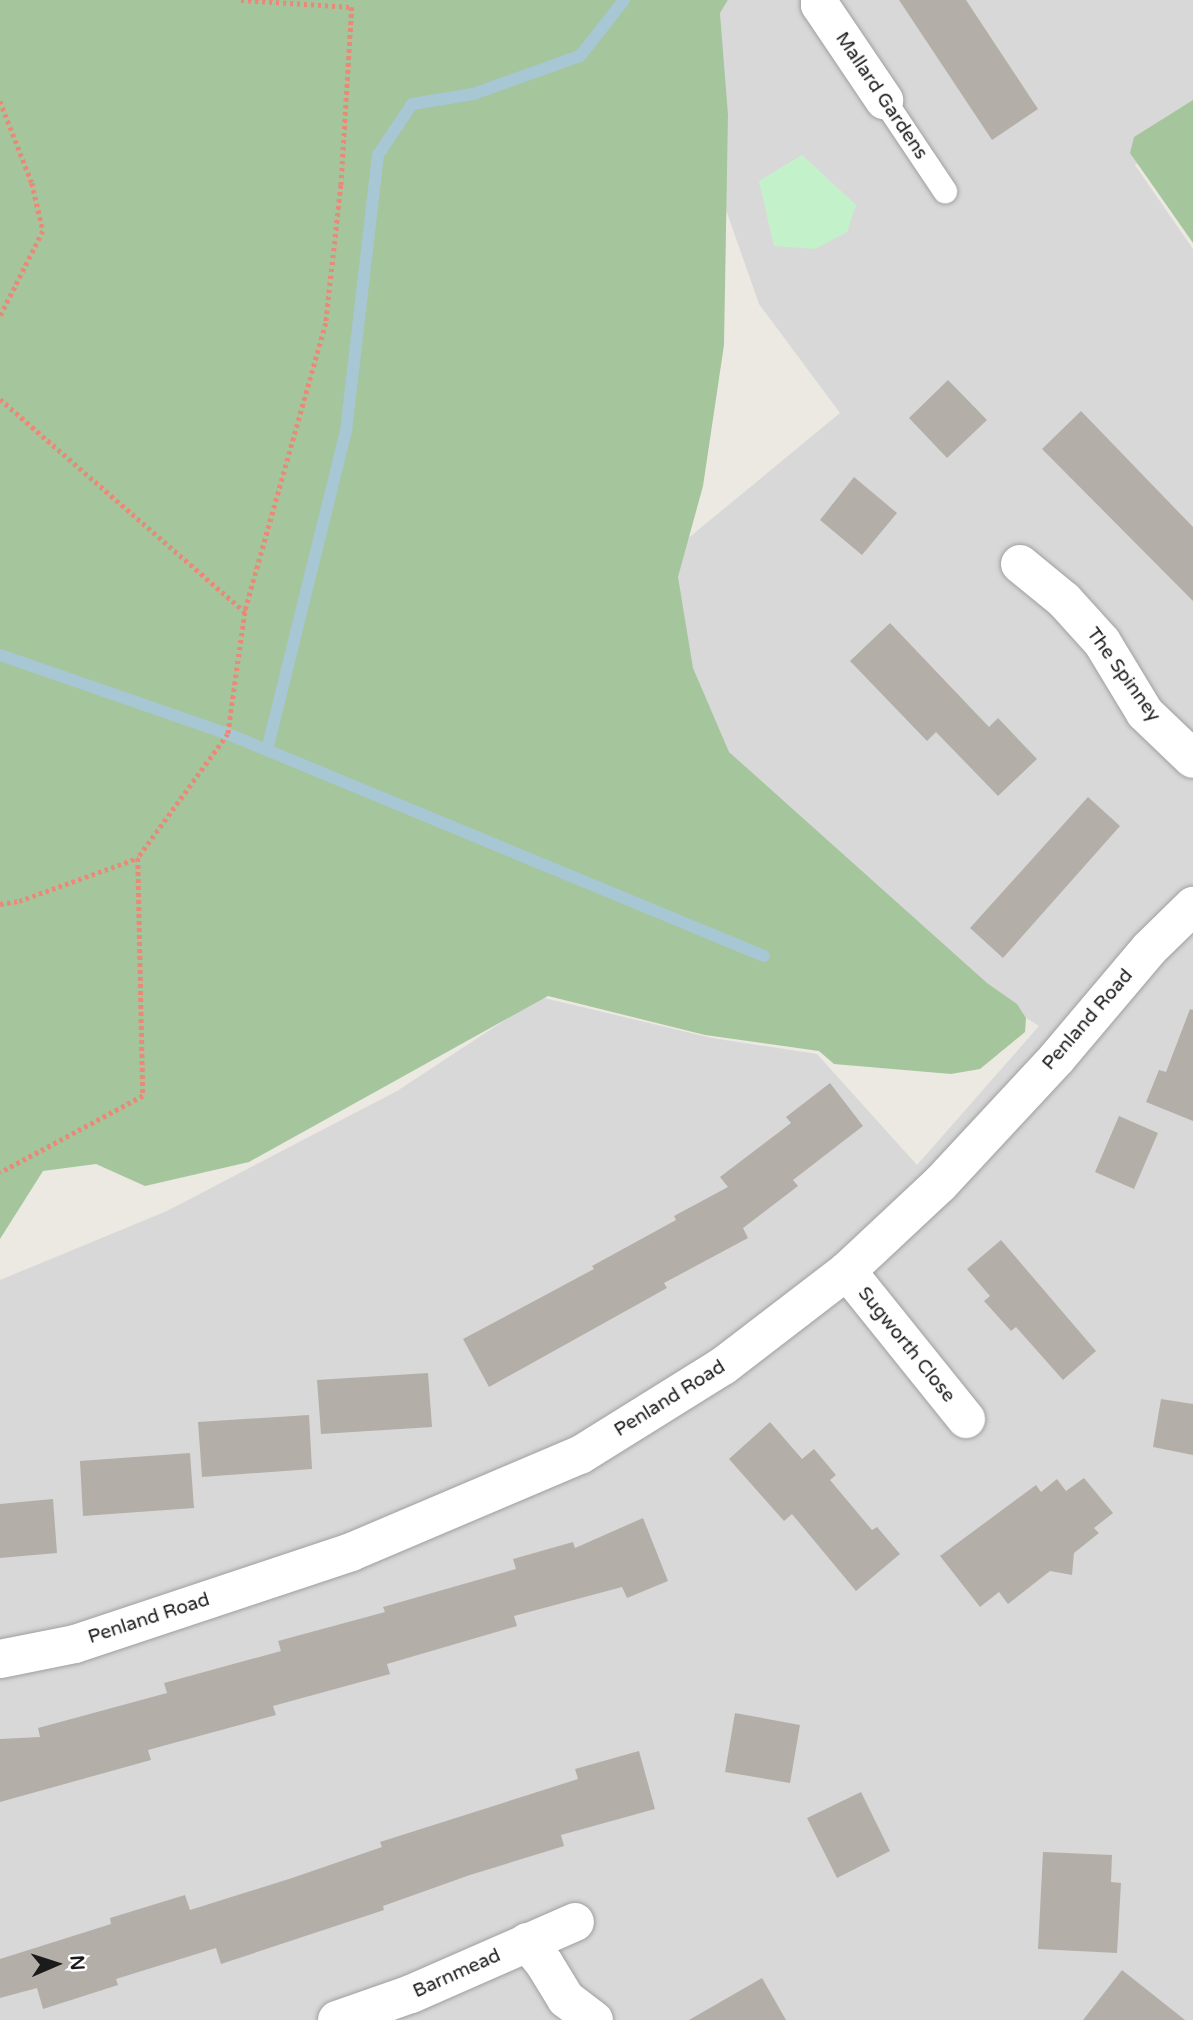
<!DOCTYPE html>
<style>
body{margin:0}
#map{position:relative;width:1193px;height:2020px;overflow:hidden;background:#ece9e2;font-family:"Varela Round",sans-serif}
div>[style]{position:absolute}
.residential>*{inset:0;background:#d9d8d8}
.forest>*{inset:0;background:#a5c69c}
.park>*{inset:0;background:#c3f2ca}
.stream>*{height:12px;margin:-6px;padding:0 6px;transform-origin:6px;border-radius:6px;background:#a7c7d4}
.building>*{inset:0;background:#b4aea8}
.path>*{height:4.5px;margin-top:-2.25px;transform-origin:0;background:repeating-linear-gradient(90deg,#e88a77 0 3.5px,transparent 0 7px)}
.roads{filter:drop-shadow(0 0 2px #9f9f9f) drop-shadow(0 0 2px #9f9f9f)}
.service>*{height:24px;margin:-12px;padding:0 12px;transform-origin:12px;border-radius:12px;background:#fff}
.minor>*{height:38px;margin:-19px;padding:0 19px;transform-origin:19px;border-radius:19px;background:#fff}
span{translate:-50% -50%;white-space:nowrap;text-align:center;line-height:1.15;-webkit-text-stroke:6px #fff;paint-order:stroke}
.street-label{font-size:19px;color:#1b1b1b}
.north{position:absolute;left:21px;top:1929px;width:70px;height:70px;-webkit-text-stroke:5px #fff;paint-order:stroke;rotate:87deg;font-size:19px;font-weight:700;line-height:28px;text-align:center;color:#1b1b1b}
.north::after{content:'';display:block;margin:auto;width:24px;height:32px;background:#1b1b1b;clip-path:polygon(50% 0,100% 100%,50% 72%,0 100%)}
</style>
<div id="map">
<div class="residential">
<i style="clip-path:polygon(728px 0,1193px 0,1193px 123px,1135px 165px,1193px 249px,1193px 2020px,0 2020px,0 1280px,167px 1211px,397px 1091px,540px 997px,712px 1038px,817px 1054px,917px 1165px,1039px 1026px,998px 1000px,731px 776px,690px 682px,663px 559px,840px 413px,759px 304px,726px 210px,720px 13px)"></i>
</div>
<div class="forest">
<i style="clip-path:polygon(0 0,728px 0,720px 13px,728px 115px,724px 345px,703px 486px,678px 577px,693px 668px,729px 752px,987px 983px,1017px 1004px,1026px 1018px,1025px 1032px,980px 1069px,951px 1074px,834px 1064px,819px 1051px,705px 1035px,548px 996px,249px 1162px,145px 1186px,96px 1164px,43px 1171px,0 1239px)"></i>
<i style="clip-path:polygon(1193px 100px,1193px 243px,1130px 153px,1134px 137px)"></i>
</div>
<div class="park">
<i style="clip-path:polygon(802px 155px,856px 205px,847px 232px,815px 249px,774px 246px,759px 181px)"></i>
</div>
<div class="stream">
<i style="left:0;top:655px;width:241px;rotate:19.1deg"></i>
<i style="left:228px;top:734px;width:580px;rotate:22.5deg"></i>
<i style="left:267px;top:750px;width:329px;rotate:-76.1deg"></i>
<i style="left:346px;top:431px;width:278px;rotate:-83.4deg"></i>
<i style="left:378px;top:155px;width:61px;rotate:-56.3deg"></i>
<i style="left:412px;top:104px;width:62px;rotate:-9.3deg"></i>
<i style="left:473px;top:94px;width:114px;rotate:-19.6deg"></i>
<i style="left:580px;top:56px;width:71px;rotate:-51.8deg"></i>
</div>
<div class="building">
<i style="clip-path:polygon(899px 0,966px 0,1038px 109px,992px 140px)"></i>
<i style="clip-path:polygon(948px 380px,987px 420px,947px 458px,909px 418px)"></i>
<i style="clip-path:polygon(1081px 411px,1193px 527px,1193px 601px,1042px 449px)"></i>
<i style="clip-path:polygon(854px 477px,897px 513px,862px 555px,820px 520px)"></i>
<i style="clip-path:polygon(890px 623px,989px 727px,998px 718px,1037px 759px,998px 796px,936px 732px,927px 741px,850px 661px)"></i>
<i style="clip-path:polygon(1088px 797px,1120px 826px,1003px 958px,970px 928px)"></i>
<i style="clip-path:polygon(1190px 1009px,1193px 1010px,1193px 1121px,1146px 1102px,1159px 1070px,1166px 1072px)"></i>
<i style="clip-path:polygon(830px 1083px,863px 1126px,793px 1180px,798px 1186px,743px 1228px,748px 1238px,664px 1283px,667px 1288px,489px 1387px,463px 1339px,594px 1269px,592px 1266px,676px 1220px,674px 1216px,728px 1187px,720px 1177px,791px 1123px,786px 1117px)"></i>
<i style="clip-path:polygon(1119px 1116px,1158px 1133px,1134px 1189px,1095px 1172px)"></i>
<i style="clip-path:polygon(1001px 1240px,1096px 1351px,1063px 1380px,1016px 1327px,1011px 1331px,984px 1301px,990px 1296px,967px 1269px)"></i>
<i style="clip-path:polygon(428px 1373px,432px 1427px,321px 1434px,317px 1380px)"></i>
<i style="clip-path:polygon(1161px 1399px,1193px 1404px,1193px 1455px,1153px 1447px)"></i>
<i style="clip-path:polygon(309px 1415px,312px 1469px,202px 1477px,198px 1422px)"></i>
<i style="clip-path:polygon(770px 1422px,802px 1459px,814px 1449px,836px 1475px,830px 1480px,872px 1530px,877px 1527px,900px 1554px,856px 1591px,792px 1514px,784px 1521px,729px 1459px)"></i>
<i style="clip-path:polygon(190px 1453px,194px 1508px,83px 1516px,80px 1461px)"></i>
<i style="clip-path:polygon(1084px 1478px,1113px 1513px,1094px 1528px,1099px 1533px,1074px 1553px,1072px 1575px,1050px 1571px,1008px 1604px,999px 1592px,980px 1607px,940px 1556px,1036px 1485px,1041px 1492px,1057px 1479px,1066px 1491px)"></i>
<i style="clip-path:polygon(53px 1499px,57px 1553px,0 1558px,0 1504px)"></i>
<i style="clip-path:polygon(643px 1518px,668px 1581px,627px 1598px,622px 1587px,514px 1616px,517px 1626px,387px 1664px,390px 1674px,273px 1706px,276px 1715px,148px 1750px,151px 1760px,0 1802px,0 1739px,40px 1737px,38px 1728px,167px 1693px,164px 1683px,281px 1651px,278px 1641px,385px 1612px,383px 1607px,516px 1569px,513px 1559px,573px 1542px,575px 1548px)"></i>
<i style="clip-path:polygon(735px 1713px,800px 1725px,790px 1783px,725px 1772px)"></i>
<i style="clip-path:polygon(639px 1751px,655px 1809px,561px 1835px,564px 1846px,470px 1875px,383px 1906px,384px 1910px,221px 1964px,216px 1948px,116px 1979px,118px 1985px,43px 2009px,37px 1988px,0 1998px,0 1959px,111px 1924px,110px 1918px,185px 1895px,190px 1910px,292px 1878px,382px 1847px,380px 1842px,578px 1779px,575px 1769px)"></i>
<i style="clip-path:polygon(861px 1792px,890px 1851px,837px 1878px,807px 1818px)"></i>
<i style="clip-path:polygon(1043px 1852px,1112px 1855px,1111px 1882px,1121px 1883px,1117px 1953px,1038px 1949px)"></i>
<i style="clip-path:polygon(1122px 1970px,1185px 2020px,1083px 2020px)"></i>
<i style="clip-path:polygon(762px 1978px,786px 2020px,689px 2020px)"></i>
</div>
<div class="path">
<i style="left:241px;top:0;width:111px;rotate:3.6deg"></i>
<i style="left:352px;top:7px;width:178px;rotate:93.5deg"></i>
<i style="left:341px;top:185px;width:139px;rotate:96.2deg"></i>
<i style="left:326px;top:323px;width:300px;rotate:105.7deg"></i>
<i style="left:0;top:101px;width:88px;rotate:68.7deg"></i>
<i style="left:32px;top:183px;width:49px;rotate:77.1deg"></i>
<i style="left:43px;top:231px;width:96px;rotate:116.6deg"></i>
<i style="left:0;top:399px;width:325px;rotate:41deg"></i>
<i style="left:245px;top:612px;width:123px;rotate:97.9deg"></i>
<i style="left:228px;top:734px;width:153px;rotate:126deg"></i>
<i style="left:138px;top:858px;width:238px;rotate:88.8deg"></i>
<i style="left:143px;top:1096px;width:162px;rotate:151.7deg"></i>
<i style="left:0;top:904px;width:19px;rotate:-9deg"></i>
<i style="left:19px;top:901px;width:127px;rotate:-19.9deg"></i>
</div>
<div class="roads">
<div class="service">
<i style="left:884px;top:100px;width:110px;rotate:56.2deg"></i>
</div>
<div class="minor">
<i style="left:820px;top:0;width:5px;rotate:90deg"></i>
<i style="left:820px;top:5px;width:115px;rotate:56deg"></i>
<i style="left:1020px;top:564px;width:57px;rotate:39.3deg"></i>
<i style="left:1064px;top:600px;width:57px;rotate:47.9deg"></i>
<i style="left:1102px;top:642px;width:83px;rotate:58.8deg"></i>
<i style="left:1145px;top:713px;width:66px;rotate:43.8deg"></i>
<i style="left:847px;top:1271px;width:190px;rotate:51.2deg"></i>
<i style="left:0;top:1659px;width:76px;rotate:-11.3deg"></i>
<i style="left:75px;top:1644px;width:291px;rotate:-18.4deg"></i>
<i style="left:351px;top:1552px;width:249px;rotate:-23deg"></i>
<i style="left:580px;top:1455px;width:168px;rotate:-31.9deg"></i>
<i style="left:723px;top:1366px;width:156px;rotate:-37.5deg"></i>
<i style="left:847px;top:1271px;width:127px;rotate:-43.1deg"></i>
<i style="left:940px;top:1184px;width:172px;rotate:-47.1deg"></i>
<i style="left:1057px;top:1058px;width:143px;rotate:-49.8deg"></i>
<i style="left:1149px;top:949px;width:62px;rotate:-44.3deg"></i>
<i style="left:527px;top:1942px;width:27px;rotate:51deg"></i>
<i style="left:544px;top:1963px;width:42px;rotate:58.6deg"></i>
<i style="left:566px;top:1999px;width:35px;rotate:37deg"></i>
<i style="left:337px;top:2020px;width:78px;rotate:-19.4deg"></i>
<i style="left:411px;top:1994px;width:179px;rotate:-23.7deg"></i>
</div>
</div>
<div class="street-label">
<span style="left:881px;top:96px;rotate:56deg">Mallard Gardens</span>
<span style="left:1123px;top:675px;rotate:54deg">The Spinney</span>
<span style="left:1088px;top:1020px;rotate:-49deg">Penland Road</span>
<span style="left:906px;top:1345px;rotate:51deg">Sugworth Close</span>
<span style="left:670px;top:1399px;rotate:-32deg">Penland Road</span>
<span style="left:149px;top:1619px;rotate:-18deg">Penland Road</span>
<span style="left:457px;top:1974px;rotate:-24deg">Barnmead</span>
</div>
<div class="north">N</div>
</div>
